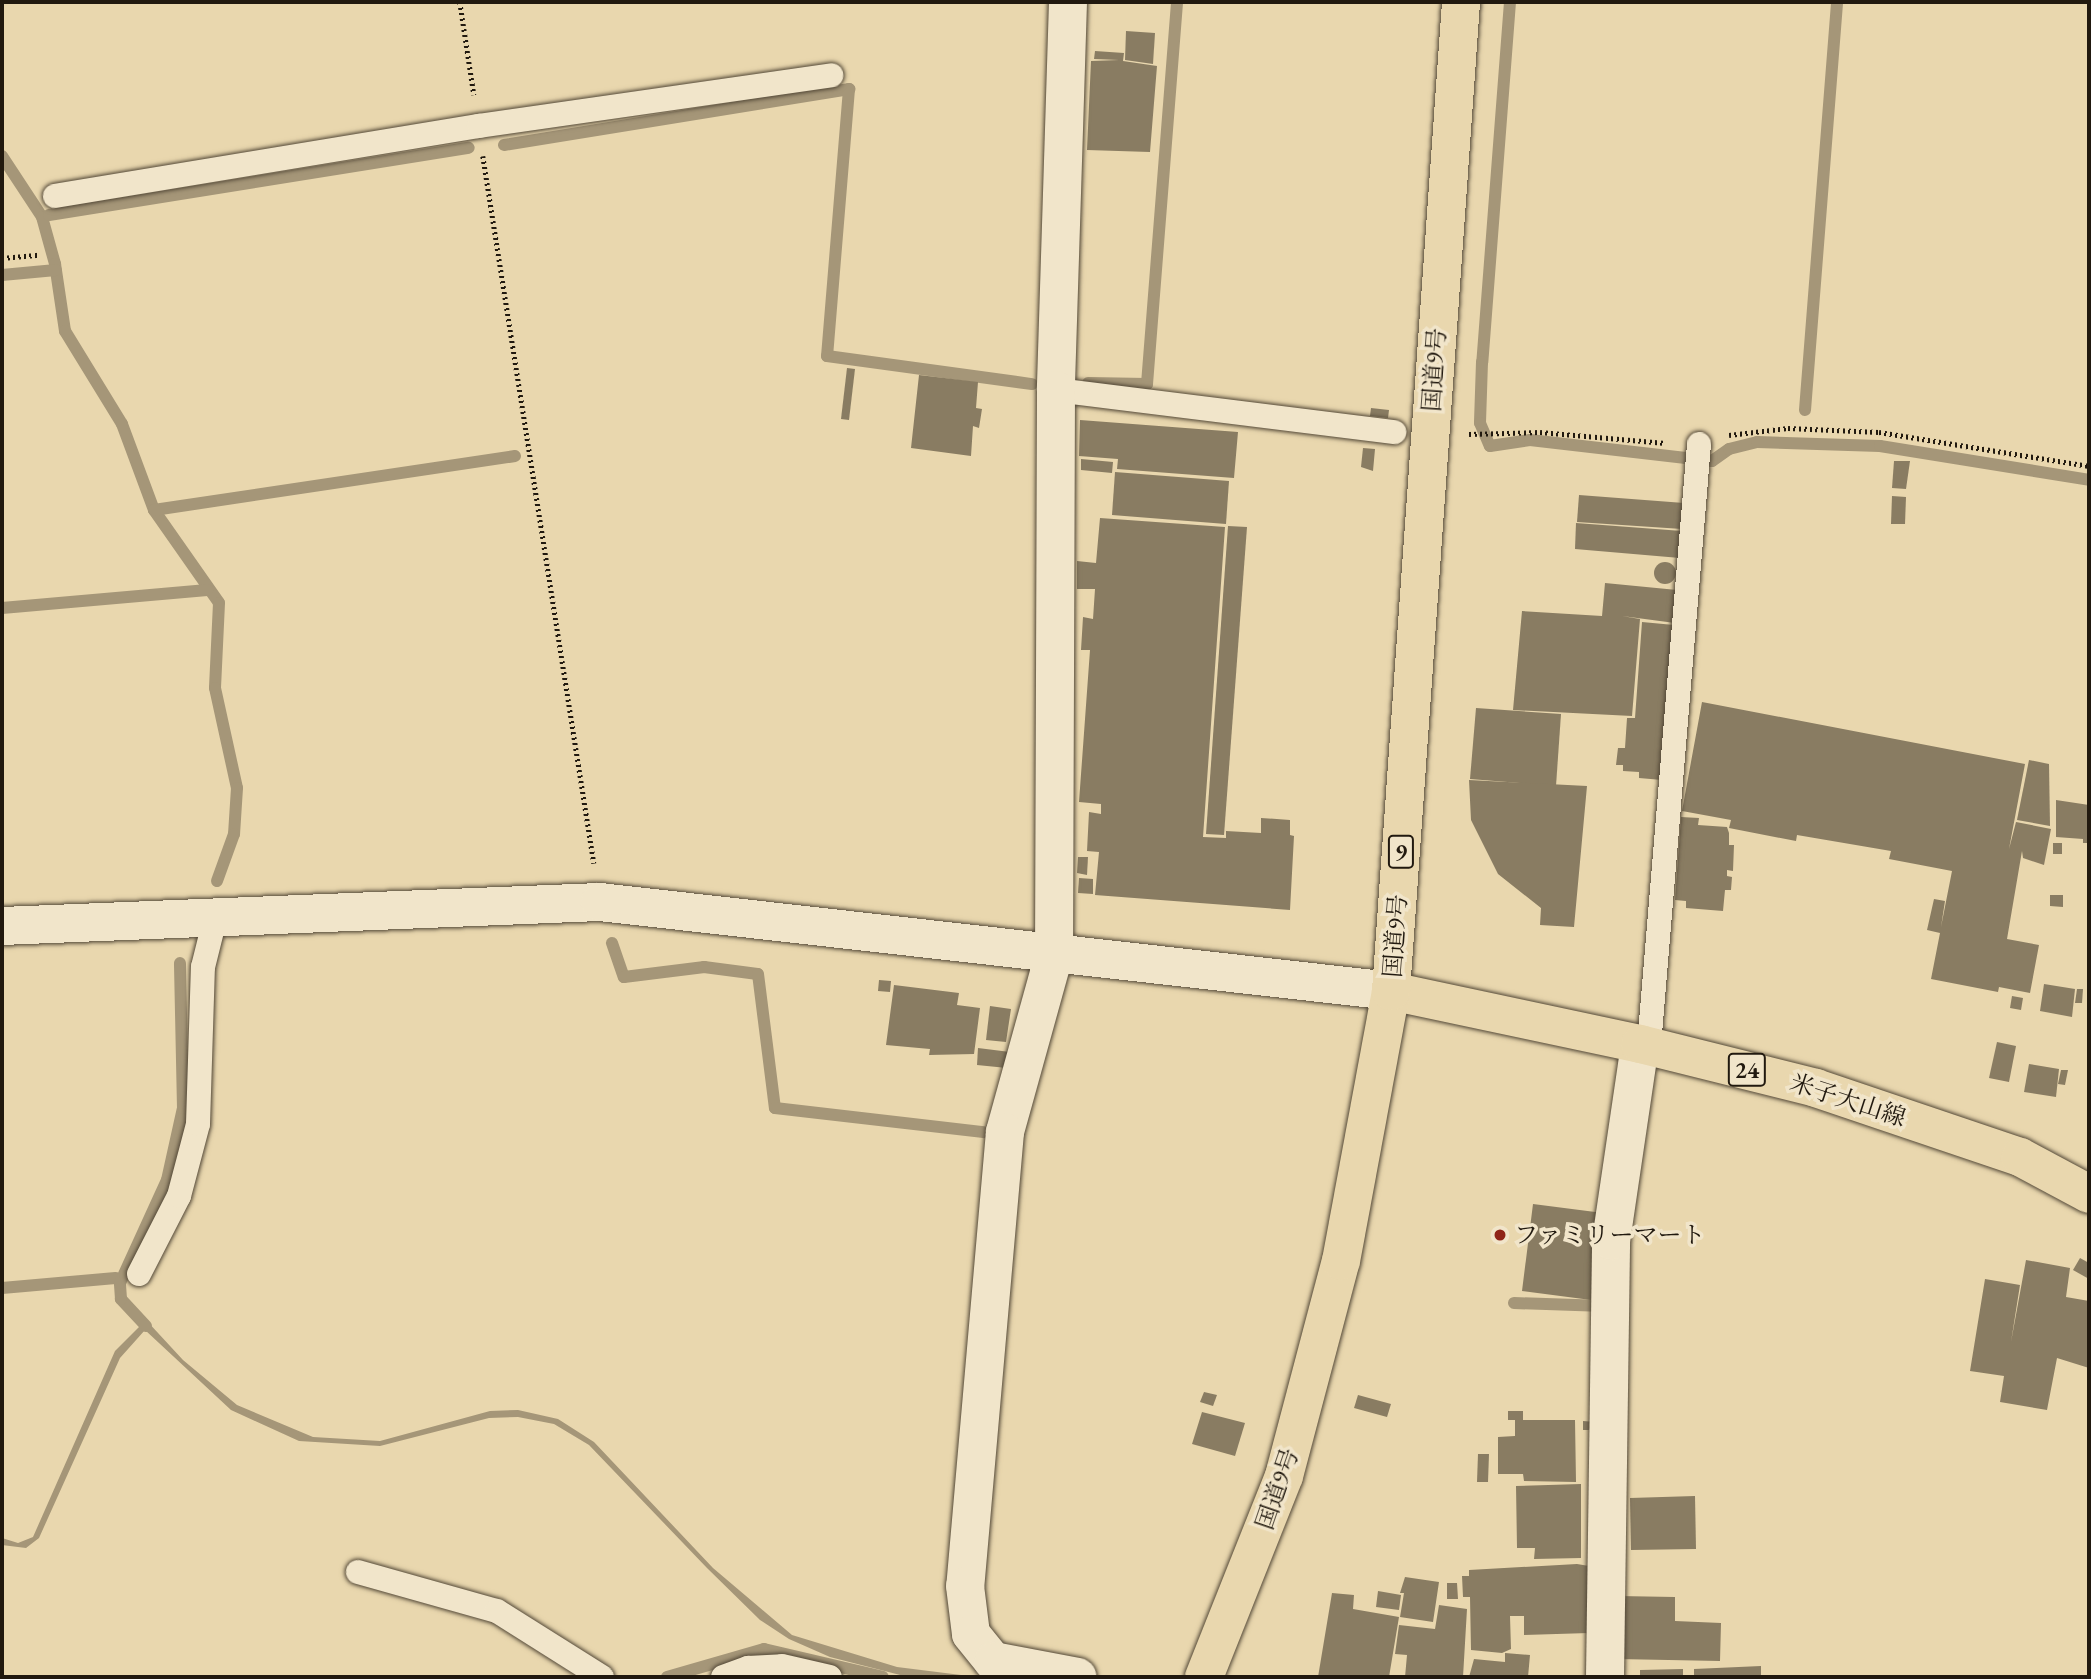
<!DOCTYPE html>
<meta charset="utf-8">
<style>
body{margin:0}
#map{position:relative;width:2091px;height:1679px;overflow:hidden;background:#e9d7ae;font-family:"EB Garamond","Noto Serif JP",serif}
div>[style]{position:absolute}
.water>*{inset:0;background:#a59678}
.stream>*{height:12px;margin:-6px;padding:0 6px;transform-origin:6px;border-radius:6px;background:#a59678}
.building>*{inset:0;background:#897c62}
.round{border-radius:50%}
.path>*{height:4.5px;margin-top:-2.25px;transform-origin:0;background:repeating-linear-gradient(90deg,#21190f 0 2px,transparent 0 5.5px)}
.roads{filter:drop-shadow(0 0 2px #534837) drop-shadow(0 0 2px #534837)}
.service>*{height:24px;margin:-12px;padding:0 12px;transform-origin:12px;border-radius:12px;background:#f1e5ca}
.minor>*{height:38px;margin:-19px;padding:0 19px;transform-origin:19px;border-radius:19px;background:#f1e5ca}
.tertiary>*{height:38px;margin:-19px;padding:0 19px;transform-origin:19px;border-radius:19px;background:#f1e5ca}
.primary>*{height:38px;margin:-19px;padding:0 19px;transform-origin:19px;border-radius:19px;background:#e9d7ae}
.trunk>*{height:38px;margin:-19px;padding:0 19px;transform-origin:19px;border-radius:19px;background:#e9d7ae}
.dots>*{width:19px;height:19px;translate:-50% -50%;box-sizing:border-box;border:4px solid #f1e5ca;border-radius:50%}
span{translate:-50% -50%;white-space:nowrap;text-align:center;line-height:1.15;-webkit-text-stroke:7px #f1e5ca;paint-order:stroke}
.shield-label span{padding:2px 5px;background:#f1e5ca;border:2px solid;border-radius:5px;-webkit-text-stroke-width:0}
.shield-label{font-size:23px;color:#21190f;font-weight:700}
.street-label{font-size:24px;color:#21190f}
.poi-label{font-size:24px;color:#21190f}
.left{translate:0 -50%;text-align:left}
.frame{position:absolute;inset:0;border:4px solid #21190f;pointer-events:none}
</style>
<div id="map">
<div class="water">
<i style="clip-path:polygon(146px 1320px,183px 1360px,237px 1405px,313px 1437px,380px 1441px,490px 1411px,518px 1410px,558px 1419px,594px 1442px,713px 1568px,792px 1635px,897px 1667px,977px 1677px,908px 1677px,830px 1657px,789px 1639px,760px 1620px,707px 1568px,589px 1445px,554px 1424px,518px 1417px,489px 1418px,380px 1446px,299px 1441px,231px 1410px,145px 1330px,120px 1358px,39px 1538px,26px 1548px,2px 1545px,2px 1538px,18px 1543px,33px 1537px,115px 1351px)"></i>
</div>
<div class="stream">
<i style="left:1510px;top:2px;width:361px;rotate:94.4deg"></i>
<i style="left:1482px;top:362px;width:61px;rotate:91.9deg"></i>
<i style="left:1480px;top:423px;width:25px;rotate:67deg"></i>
<i style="left:1490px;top:446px;width:40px;rotate:-8.5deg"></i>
<i style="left:1530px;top:440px;width:183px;rotate:6.6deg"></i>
<i style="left:1712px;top:461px;width:21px;rotate:-35deg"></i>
<i style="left:1729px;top:449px;width:29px;rotate:-14deg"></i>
<i style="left:1757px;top:442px;width:123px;rotate:1.9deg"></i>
<i style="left:1880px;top:446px;width:212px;rotate:9.2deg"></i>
<i style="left:504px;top:145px;width:350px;rotate:-9.2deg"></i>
<i style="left:849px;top:89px;width:268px;rotate:94.7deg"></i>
<i style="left:827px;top:356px;width:207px;rotate:7.8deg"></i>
<i style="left:2px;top:156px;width:73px;rotate:56.7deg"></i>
<i style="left:42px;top:217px;width:49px;rotate:74.5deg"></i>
<i style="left:55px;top:264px;width:68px;rotate:81.5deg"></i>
<i style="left:65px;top:331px;width:109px;rotate:58.5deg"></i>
<i style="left:122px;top:424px;width:92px;rotate:69.6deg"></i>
<i style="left:154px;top:510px;width:113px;rotate:55deg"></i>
<i style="left:219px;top:603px;width:85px;rotate:92.7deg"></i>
<i style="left:215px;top:688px;width:102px;rotate:77.6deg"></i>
<i style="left:237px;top:788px;width:46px;rotate:93.7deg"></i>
<i style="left:234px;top:834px;width:50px;rotate:109.9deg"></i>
<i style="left:49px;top:215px;width:425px;rotate:-9.1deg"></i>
<i style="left:2px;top:275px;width:54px;rotate:-5.3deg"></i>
<i style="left:1088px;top:383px;width:59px;rotate:1deg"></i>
<i style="left:1147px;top:384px;width:383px;rotate:-85.5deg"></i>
<i style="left:1805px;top:410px;width:409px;rotate:-85.5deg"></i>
<i style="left:154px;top:510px;width:365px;rotate:-8.5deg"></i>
<i style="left:2px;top:608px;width:206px;rotate:-5deg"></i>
<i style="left:612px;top:943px;width:36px;rotate:71deg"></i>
<i style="left:624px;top:977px;width:81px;rotate:-7.1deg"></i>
<i style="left:704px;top:967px;width:54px;rotate:7.4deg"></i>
<i style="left:758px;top:974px;width:135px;rotate:82.8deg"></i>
<i style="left:775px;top:1108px;width:210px;rotate:6.6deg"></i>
<i style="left:2px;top:1288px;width:114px;rotate:-5deg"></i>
<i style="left:1514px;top:1303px;width:91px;rotate:1.9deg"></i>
<i style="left:146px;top:1326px;width:37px;rotate:-133deg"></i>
<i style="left:121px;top:1299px;width:16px;rotate:-94deg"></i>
<i style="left:120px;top:1283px;width:113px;rotate:-65.5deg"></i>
<i style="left:167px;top:1180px;width:74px;rotate:-77.5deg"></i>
<i style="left:183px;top:1108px;width:145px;rotate:-91.2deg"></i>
<i style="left:667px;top:1677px;width:101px;rotate:-16.1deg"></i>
<i style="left:764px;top:1649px;width:122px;rotate:13.2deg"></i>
</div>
<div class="building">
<i style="clip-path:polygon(1126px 31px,1155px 33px,1153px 64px,1125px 60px)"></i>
<i style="clip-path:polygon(1095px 51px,1124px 53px,1123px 61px,1157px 66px,1150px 152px,1087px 150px,1091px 61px,1119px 60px,1094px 59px)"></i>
<i style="clip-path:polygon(847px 368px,855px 369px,849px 420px,841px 419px)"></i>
<i style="clip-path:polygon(919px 375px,978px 382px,976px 408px,982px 409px,979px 428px,973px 426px,971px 456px,911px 448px)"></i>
<i style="clip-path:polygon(1371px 408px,1389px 410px,1388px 418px,1370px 416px)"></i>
<i style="clip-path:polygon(1080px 420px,1238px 432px,1234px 478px,1117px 469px,1118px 459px,1079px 456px)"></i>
<i style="clip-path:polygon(1363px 448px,1375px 449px,1373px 471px,1361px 467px)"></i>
<i style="clip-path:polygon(1081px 459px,1113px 462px,1112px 473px,1081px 470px)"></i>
<i style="clip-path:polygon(1894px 461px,1910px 461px,1906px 489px,1892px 488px)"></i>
<i style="clip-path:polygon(1115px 472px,1229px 481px,1226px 524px,1112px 515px)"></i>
<i style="clip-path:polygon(1579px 495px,1684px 503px,1682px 529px,1577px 522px)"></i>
<i style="clip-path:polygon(1892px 496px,1906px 497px,1905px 524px,1891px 524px)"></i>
<i style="clip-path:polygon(1100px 518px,1225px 527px,1203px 837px,1226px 838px,1226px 831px,1261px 833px,1261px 818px,1290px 820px,1290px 835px,1294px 836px,1290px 910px,1095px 895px,1099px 852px,1087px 851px,1089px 812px,1101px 814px,1101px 804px,1079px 802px,1090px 650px,1081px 650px,1083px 617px,1093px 619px,1095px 589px,1077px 589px,1077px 561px,1096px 563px)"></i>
<i style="clip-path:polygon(1576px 523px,1682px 531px,1680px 558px,1575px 549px)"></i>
<i style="clip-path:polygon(1228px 526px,1247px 527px,1224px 835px,1206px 834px)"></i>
<i class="round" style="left:1654px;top:562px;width:22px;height:22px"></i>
<i style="clip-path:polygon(1605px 583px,1677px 590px,1675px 623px,1622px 616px,1640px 619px,1632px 716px,1513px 710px,1522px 611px,1602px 616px)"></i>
<i style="clip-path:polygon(1642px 622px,1674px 625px,1662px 780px,1639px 778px,1639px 772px,1623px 771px,1623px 765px,1616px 765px,1618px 748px,1625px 748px,1627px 718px,1635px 718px)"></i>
<i style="clip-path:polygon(1702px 702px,2025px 764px,2009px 849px,2016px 822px,2051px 829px,2044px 865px,2023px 858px,2022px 851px,2007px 939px,2039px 945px,2030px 993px,1999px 987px,1998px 992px,1931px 979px,1940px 933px,1927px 930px,1934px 899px,1945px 901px,1941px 927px,1952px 871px,1889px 859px,1891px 851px,1797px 835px,1796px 841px,1729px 828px,1731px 820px,1682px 811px)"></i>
<i style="clip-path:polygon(1476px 708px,1561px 714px,1556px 786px,1470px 779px)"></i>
<i style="clip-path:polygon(2029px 760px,2049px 764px,2050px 826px,2017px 820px)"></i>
<i style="clip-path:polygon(1469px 780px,1587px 786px,1574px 927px,1540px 925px,1541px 908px,1498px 874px,1471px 820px)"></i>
<i style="clip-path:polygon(2056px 800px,2089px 805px,2089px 843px,2083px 843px,2083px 839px,2056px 837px)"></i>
<i style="clip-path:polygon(1681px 817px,1699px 818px,1698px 825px,1727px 827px,1729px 833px,1729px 845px,1734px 845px,1733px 871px,1727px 870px,1727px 876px,1732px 877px,1731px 890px,1725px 890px,1723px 911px,1686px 908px,1686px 901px,1675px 900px)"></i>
<i style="clip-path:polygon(2053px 843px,2062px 843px,2062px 854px,2053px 854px)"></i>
<i style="clip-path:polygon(1078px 857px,1088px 857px,1087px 875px,1077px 873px)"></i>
<i style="clip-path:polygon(1079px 878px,1093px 879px,1093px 894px,1078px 893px)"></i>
<i style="clip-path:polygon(2050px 895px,2063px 895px,2063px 907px,2050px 906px)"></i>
<i style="clip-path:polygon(879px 980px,891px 981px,890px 992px,878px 991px)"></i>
<i style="clip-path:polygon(2044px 984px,2075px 989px,2072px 1017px,2040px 1011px)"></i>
<i style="clip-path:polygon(894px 985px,959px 993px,957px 1005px,980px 1008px,974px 1054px,929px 1055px,930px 1049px,886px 1045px)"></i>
<i style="clip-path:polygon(2077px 989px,2083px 989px,2082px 1003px,2075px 1003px)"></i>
<i style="clip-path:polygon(2012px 996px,2023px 998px,2021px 1010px,2010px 1008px)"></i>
<i style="clip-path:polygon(990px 1006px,1011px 1009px,1006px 1042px,986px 1040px)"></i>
<i style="clip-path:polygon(1997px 1042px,2016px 1046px,2009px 1082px,1989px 1078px)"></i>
<i style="clip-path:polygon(978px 1048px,1010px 1052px,1007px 1068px,977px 1065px)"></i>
<i style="clip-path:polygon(2029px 1064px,2059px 1069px,2056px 1097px,2024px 1092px)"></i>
<i style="clip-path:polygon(2061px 1070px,2068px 1070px,2065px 1085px,2058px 1084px)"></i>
<i style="clip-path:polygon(1533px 1204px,1603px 1213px,1591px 1300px,1522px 1291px)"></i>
<i style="clip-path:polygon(2080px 1258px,2089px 1263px,2089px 1279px,2073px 1270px)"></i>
<i style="clip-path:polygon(2026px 1260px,2070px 1268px,2066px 1297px,2089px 1301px,2089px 1368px,2057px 1358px,2047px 1410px,2000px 1402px,2004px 1376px,1970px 1371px,1985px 1279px,2020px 1285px,2011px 1342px)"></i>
<i style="clip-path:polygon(1204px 1392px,1217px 1395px,1213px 1406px,1200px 1402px)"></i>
<i style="clip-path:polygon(1358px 1395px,1391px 1404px,1387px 1417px,1354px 1408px)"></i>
<i style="clip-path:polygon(1508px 1411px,1523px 1411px,1523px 1420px,1575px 1420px,1576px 1482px,1524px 1481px,1523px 1474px,1498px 1474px,1498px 1437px,1515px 1436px,1515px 1420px,1508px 1420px)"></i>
<i style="clip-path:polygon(1202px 1412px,1245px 1423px,1235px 1456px,1192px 1444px)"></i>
<i style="clip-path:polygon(1583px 1421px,1596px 1422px,1596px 1430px,1583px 1430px)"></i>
<i style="clip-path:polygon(1478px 1454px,1489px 1454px,1488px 1482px,1477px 1482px)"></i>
<i style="clip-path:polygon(1581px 1484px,1581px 1558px,1534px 1559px,1535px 1548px,1517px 1548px,1516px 1486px)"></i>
<i style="clip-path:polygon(1695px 1496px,1696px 1549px,1631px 1550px,1630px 1498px)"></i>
<i style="clip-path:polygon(1577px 1564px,1595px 1567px,1589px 1633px,1524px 1635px,1524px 1616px,1510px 1616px,1511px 1649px,1502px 1653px,1471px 1650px,1470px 1597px,1463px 1597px,1462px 1576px,1469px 1576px,1469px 1570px)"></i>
<i style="clip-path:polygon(1405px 1577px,1439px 1582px,1433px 1622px,1400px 1617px,1404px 1593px,1400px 1593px)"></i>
<i style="clip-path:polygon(1447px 1583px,1457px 1583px,1458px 1599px,1447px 1599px)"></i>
<i style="clip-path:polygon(1378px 1591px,1401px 1595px,1399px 1610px,1376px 1607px)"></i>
<i style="clip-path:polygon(1332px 1593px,1354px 1595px,1353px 1609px,1399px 1617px,1389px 1677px,1318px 1677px)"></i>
<i style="clip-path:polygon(1618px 1596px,1675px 1597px,1675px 1621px,1721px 1623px,1720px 1661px,1617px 1659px)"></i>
<i style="clip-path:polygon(1439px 1605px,1467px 1609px,1463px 1677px,1405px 1677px,1407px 1655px,1395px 1654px,1399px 1625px,1435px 1629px)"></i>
<i style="clip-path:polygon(1505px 1653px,1530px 1655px,1528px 1677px,1469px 1677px,1474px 1659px,1505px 1662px)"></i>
<i style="clip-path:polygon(1761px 1666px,1761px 1677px,1694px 1677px,1694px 1669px)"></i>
<i style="clip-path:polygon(1683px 1669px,1683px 1677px,1640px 1677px,1640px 1670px)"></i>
</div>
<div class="path">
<i style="left:460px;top:2px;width:94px;rotate:81.4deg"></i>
<i style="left:483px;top:156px;width:716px;rotate:81.08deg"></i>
<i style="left:2px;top:258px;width:37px;rotate:-5deg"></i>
<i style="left:1469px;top:434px;width:71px;rotate:-1.6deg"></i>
<i style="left:1540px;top:432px;width:126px;rotate:5deg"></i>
<i style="left:1729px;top:435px;width:59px;rotate:-6.8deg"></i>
<i style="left:1788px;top:428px;width:91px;rotate:2.5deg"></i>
<i style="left:1879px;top:432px;width:213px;rotate:9.2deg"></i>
</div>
<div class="roads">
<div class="service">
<i style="left:55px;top:196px;width:430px;rotate:-9.4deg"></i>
<i style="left:479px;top:126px;width:356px;rotate:-8.2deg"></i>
<i style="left:1056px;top:390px;width:341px;rotate:7.1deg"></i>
<i style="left:1649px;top:1046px;width:604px;rotate:-85.25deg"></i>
<i style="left:139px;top:1274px;width:88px;rotate:-62.9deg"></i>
<i style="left:179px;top:1196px;width:74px;rotate:-75.2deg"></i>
<i style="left:198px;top:1124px;width:157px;rotate:-88.2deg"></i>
<i style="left:203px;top:967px;width:54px;rotate:-76deg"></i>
<i style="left:358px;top:1572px;width:144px;rotate:15.7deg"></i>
<i style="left:497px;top:1611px;width:124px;rotate:32.2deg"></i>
<i style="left:723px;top:1677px;width:27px;rotate:-20deg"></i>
<i style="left:748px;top:1668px;width:34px;rotate:-3deg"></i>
<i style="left:782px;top:1666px;width:49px;rotate:12.9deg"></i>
</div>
<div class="minor">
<i style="left:1068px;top:2px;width:388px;rotate:91.8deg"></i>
<i style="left:1056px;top:390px;width:565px;rotate:90.2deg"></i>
<i style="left:1054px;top:955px;width:184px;rotate:105.5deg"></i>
<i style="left:1005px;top:1132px;width:456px;rotate:95deg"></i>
<i style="left:965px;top:1586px;width:48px;rotate:82.9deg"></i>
<i style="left:971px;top:1634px;width:35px;rotate:51deg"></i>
<i style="left:993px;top:1661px;width:86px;rotate:10.7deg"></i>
<i style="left:1605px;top:1677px;width:436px;rotate:-89.2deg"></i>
<i style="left:1611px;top:1241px;width:199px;rotate:-81.6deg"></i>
</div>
<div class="tertiary">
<i style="left:2px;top:926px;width:598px;rotate:-2.3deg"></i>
<i style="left:600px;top:902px;width:796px;rotate:6.42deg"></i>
</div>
<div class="primary">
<i style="left:1391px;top:991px;width:255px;rotate:12deg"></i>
<i style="left:1640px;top:1044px;width:181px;rotate:14deg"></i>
<i style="left:1816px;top:1088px;width:215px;rotate:18.7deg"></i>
<i style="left:2020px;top:1157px;width:78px;rotate:28.2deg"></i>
</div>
<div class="trunk">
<i style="left:1204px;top:1677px;width:216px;rotate:-68.3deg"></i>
<i style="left:1284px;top:1476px;width:222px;rotate:-75.2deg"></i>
<i style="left:1341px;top:1261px;width:275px;rotate:-79.5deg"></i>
<i style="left:1391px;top:991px;width:991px;rotate:-85.95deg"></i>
</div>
</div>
<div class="dots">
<i style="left:1500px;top:1235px;background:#8f2418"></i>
</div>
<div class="shield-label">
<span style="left:1401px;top:852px">9</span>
<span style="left:1747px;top:1070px">24</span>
</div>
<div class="street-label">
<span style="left:1434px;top:370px;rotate:-86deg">国道9号</span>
<span style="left:1395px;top:936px;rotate:-86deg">国道9号</span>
<span style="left:1848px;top:1100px;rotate:18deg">米子大山線</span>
<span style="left:1277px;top:1489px;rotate:-71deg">国道9号</span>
</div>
<div class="poi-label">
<span class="left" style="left:1514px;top:1235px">ファミリーマート</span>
</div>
<div class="frame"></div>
</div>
